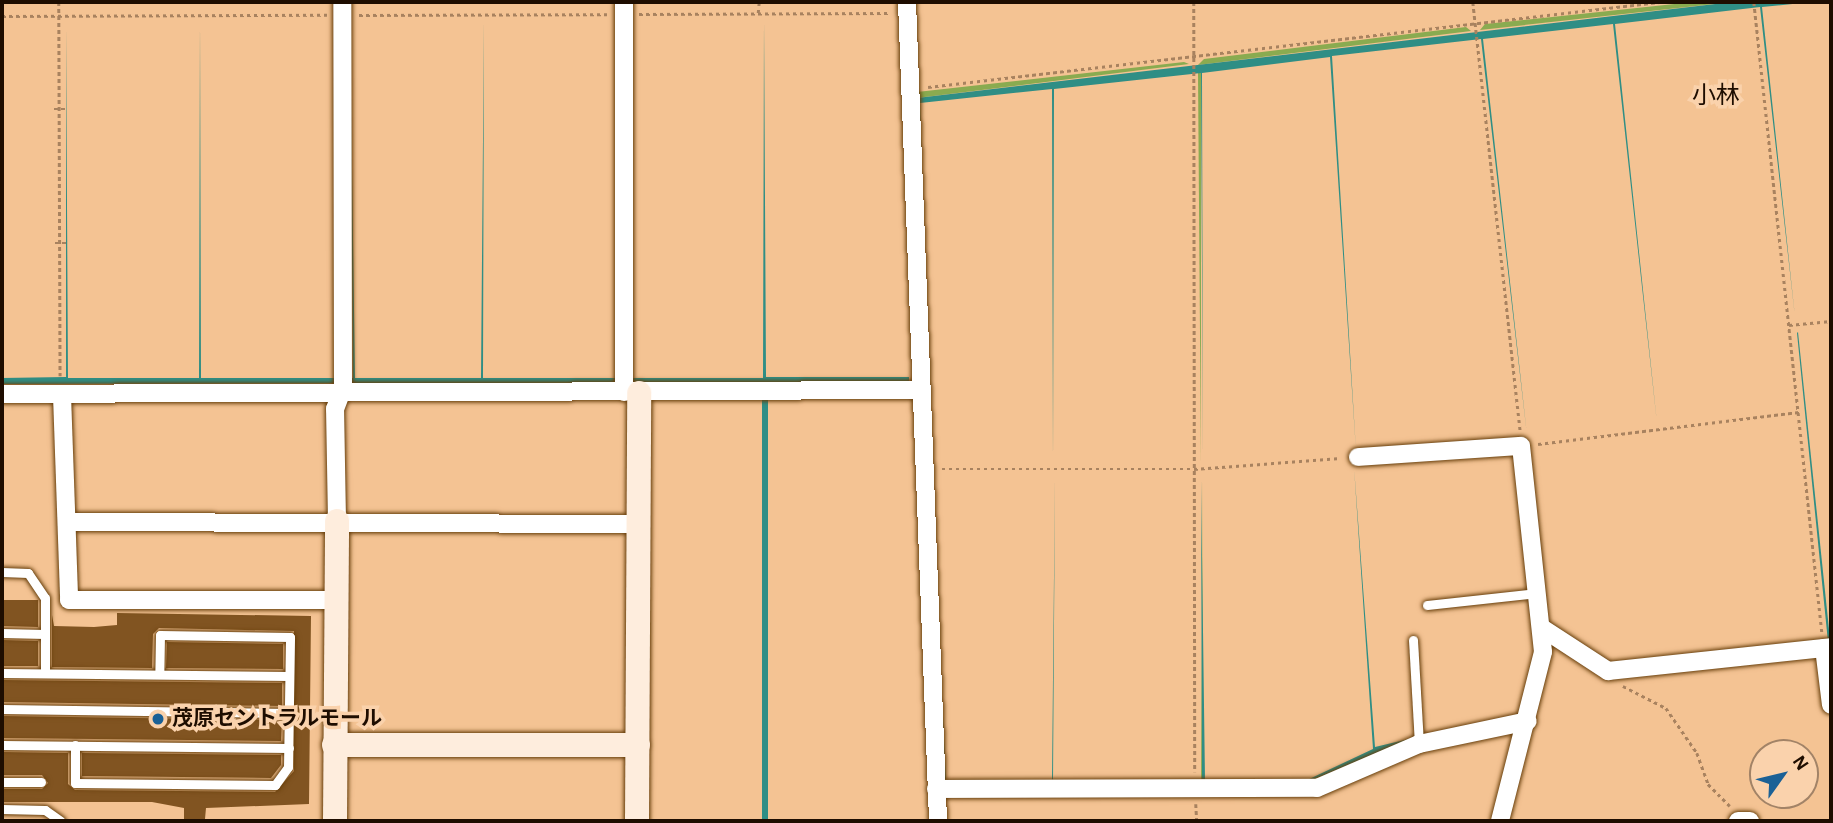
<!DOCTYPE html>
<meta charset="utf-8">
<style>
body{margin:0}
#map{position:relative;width:1833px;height:823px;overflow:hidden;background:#f4c393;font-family:"Alegreya Sans","Noto Sans JP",sans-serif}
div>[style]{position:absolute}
.green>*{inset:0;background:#8aab50}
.water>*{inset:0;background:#2f8e85}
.building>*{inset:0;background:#815421}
.path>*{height:2.5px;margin-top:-1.25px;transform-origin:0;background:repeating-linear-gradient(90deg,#a8825f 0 3.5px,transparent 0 7px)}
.roads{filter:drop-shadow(0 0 2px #673e0a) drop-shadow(0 0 2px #673e0a)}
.lane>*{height:9px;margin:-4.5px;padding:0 4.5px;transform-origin:4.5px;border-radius:4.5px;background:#fff}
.street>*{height:18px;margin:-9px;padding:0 9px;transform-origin:9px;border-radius:9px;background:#fff}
.secondary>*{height:24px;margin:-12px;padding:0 12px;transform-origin:12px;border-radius:12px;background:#feeddd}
.dots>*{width:19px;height:19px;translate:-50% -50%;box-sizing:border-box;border:4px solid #fad2ac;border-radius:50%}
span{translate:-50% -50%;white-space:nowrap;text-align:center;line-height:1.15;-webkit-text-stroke:7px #fad2ac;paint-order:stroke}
.poi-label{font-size:21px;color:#1e0d00;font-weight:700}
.left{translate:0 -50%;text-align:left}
.quarter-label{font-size:24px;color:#1e0d00}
.frame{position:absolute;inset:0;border:4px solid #1e0d00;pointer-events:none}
.north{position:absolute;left:1749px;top:739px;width:70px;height:70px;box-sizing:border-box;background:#fad2ac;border:2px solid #a28367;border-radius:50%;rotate:56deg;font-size:19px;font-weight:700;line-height:28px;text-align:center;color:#1e0d00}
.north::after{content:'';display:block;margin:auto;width:24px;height:32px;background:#1b6196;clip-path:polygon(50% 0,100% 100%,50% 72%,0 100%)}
</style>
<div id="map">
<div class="green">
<i style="clip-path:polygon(1693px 2px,1732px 2px,1480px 30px,1485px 24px)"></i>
<i style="clip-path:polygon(1466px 27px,1471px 31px,1198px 65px,1204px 59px)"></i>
<i style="clip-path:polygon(1189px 64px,917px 98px,917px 92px,1184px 62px)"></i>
<i style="clip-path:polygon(1201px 72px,1201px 464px,1198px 73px)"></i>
<i style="clip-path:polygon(1203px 473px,1202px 782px,1305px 783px,1382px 746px,1414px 739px,1382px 746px,1310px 782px,1305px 783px,1202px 784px,1201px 782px)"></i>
</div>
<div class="water">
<i style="clip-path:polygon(1732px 2px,1812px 2px,1762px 7px,1795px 317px,1760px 7px,1615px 24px,1657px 423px,1613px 24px,1483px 39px,1527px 435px,1481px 39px,1332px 56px,1356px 451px,1330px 57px,1202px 73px,1203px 465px,1201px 73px,1054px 89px,1053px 464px,1052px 89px,920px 103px,931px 465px,917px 98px)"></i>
<i style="clip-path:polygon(484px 19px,483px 378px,763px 378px,764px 19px,766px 377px,909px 377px,909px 382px,2px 384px,2px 378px,66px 377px,66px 26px,68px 378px,199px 378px,200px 20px,201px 378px,353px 378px,350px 25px,355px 378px,481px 378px)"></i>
<i style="clip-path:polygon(1798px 332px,1830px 639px,1828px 642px,1797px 333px)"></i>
<i style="clip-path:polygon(762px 397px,768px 397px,768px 821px,762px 821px)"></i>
<i style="clip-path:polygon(1354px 467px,1375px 747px,1413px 738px,1305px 783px,1202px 782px,1201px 479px,1205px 780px,1305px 781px,1373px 749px)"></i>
<i style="clip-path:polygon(1055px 473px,1053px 781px,944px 783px,942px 695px,946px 781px,1052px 781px)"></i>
</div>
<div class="building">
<i style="clip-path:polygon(2px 600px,38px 600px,38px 627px,2px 626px)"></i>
<i style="clip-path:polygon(117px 613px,311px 616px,309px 804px,206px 808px,205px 819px,184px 819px,184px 808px,152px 802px,2px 802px,2px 789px,42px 789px,48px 783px,42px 775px,2px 775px,2px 752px,68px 753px,68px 784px,75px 790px,275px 792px,294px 771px,294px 631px,159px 628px,153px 634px,152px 668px,52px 667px,52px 615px,54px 626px,94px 627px,117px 625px)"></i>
<i style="clip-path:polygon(2px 640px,38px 641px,38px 666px,2px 666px)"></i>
<i style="clip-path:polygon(167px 642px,283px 644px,283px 669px,166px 668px)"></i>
<i style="clip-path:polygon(2px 680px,282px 683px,282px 706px,2px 702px)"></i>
<i style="clip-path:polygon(2px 716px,282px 720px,281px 741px,2px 738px)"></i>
<i style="clip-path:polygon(82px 753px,281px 755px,281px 765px,271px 778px,82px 776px)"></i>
</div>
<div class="path">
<i style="left:59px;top:2px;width:374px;rotate:89.8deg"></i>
<i style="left:1194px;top:2px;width:770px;rotate:89.93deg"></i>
<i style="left:1473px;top:2px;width:432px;rotate:83.7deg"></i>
<i style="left:1754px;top:2px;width:634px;rotate:83.84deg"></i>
<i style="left:758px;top:13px;width:11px;rotate:-85deg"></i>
<i style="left:639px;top:14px;width:252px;rotate:-0.2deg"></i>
<i style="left:359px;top:15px;width:248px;rotate:-0.2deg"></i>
<i style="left:2px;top:16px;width:325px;rotate:-0.2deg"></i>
<i style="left:928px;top:87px;width:736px;rotate:-6.63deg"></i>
<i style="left:54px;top:109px;width:13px"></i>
<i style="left:55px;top:243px;width:13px"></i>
<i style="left:1789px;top:325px;width:42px;rotate:-5.4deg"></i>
<i style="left:1538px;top:444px;width:263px;rotate:-7deg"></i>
<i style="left:942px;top:469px;width:252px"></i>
<i style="left:1194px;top:469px;width:147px;rotate:-4.3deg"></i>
<i style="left:1623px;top:686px;width:48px;rotate:27.1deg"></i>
<i style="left:1666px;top:708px;width:55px;rotate:55.4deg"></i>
<i style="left:1697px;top:753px;width:33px;rotate:70deg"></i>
<i style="left:1708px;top:784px;width:31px;rotate:45deg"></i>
<i style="left:1196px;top:804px;width:17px;rotate:87deg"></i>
</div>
<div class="roads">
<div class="lane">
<i style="left:2px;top:572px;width:26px;rotate:2deg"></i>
<i style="left:28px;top:573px;width:30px;rotate:56deg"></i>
<i style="left:45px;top:598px;width:75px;rotate:90deg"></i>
<i style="left:1427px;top:605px;width:111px;rotate:-6.2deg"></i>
<i style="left:2px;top:633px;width:43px;rotate:1.3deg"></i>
<i style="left:1413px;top:640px;width:104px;rotate:86.7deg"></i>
<i style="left:2px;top:673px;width:287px;rotate:0.6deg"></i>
<i style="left:2px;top:709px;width:287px;rotate:0.8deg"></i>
<i style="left:2px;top:745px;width:287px;rotate:0.6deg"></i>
<i style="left:75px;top:745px;width:38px;rotate:90deg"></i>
<i style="left:75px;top:783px;width:200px;rotate:0.6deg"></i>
<i style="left:275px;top:785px;width:22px;rotate:-54deg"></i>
<i style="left:288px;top:767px;width:130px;rotate:-89.1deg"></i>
<i style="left:290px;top:637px;width:130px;rotate:-179.1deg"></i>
<i style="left:160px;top:635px;width:39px;rotate:91deg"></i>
<i style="left:2px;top:782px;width:39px"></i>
<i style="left:2px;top:809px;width:43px;rotate:1.3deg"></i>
<i style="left:45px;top:810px;width:19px;rotate:35deg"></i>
</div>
<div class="street">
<i style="left:624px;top:2px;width:390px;rotate:90deg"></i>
<i style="left:907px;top:2px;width:820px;rotate:87.83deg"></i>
<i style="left:2px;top:394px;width:919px;rotate:-0.25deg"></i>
<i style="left:62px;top:395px;width:205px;rotate:88deg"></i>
<i style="left:69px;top:600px;width:266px"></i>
<i style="left:1358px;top:457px;width:163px;rotate:-3.9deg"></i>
<i style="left:1521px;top:446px;width:207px;rotate:83.9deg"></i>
<i style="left:1543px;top:652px;width:174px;rotate:104.3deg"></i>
<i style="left:337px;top:521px;width:112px;rotate:-91deg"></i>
<i style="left:335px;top:409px;width:22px;rotate:-69deg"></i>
<i style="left:343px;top:388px;width:386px;rotate:-90.1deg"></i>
<i style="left:68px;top:522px;width:570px;rotate:0.2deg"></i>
<i style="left:1542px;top:628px;width:79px;rotate:33.1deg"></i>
<i style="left:1608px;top:671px;width:224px;rotate:-6.1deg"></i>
<i style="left:1824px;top:648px;width:57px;rotate:83deg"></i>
<i style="left:936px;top:789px;width:381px;rotate:-0.2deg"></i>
<i style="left:1317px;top:788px;width:111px;rotate:-23.3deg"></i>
<i style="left:1419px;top:744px;width:111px;rotate:-11.9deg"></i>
<i style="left:1738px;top:821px;width:12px"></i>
</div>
<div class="secondary">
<i style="left:334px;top:745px;width:304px"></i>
<i style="left:335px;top:821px;width:300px;rotate:-89.6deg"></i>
<i style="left:637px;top:821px;width:428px;rotate:-89.7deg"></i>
</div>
</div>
<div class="dots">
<i style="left:158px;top:719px;background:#1b6196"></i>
</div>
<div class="poi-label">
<span class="left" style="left:172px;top:719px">茂原セントラルモール</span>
</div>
<div class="quarter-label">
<span style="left:1716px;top:97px">小林</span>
</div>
<div class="frame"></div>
<div class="north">N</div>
</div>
